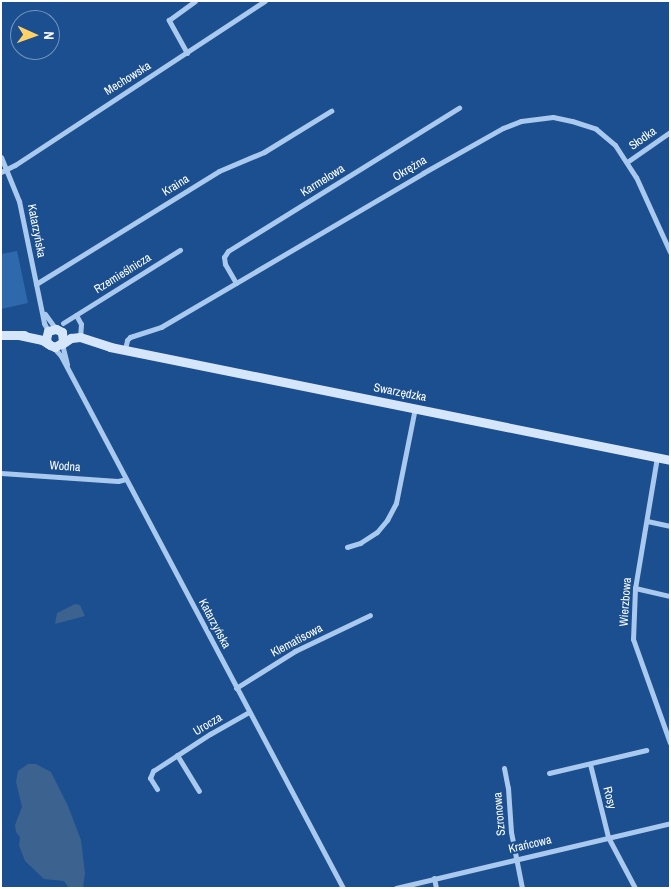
<!DOCTYPE html>
<meta charset="utf-8">
<style>
body{margin:0}
#map{position:relative;width:671px;height:889px;overflow:hidden;background:#1b4f8f;font-family:"Archivo Narrow",sans-serif}
div>[style]{position:absolute}
.green>*{inset:0;background:#2e69ad}
.water>*{inset:0;background:#3c6290}
.street>*{height:5px;margin:-2.5px;padding:0 2.5px;transform-origin:2.5px;border-radius:2.5px;background:#a9c9ee}
.secondary>*{height:9px;margin:-4.5px;padding:0 4.5px;transform-origin:4.5px;border-radius:4.5px;background:#d6e6fa}
span{translate:-50% -50%;white-space:nowrap;text-align:center;line-height:1.15;-webkit-text-stroke:4px #1b4f8f;paint-order:stroke}
.street-label{font-size:12px;color:#fff}
.frame{position:absolute;inset:0;border:2px solid #fff;pointer-events:none}
.north{position:absolute;left:10px;top:10px;width:50px;height:50px;box-sizing:border-box;background:#1b4f8f;border:1px solid #7695bc;border-radius:50%;rotate:92deg;font-size:14px;font-weight:700;line-height:20px;text-align:center;color:#fff}
.north::after{content:'';display:block;margin:auto;width:18px;height:22px;background:#ffd166;clip-path:polygon(50% 0,100% 100%,50% 72%,0 100%)}
</style>
<div id="map">
<div class="green">
<i style="clip-path:polygon(17px 251px,28px 303px,1px 309px,1px 254px)"></i>
</div>
<div class="water">
<i style="clip-path:polygon(75px 604px,80px 605px,85px 616px,55px 624px,57px 613px)"></i>
<i style="clip-path:polygon(28px 764px,36px 764px,51px 772px,68px 806px,81px 840px,85px 873px,83px 888px,69px 888px,64px 881px,44px 879px,25px 861px,19px 845px,20px 837px,16px 832px,15px 825px,22px 807px,16px 782px,18px 771px)"></i>
</div>
<div class="street">
<i style="left:187px;top:53px;width:38px;rotate:-119deg"></i>
<i style="left:169px;top:20px;width:32px;rotate:-36deg"></i>
<i style="left:1px;top:157px;width:48px;rotate:67.8deg"></i>
<i style="left:19px;top:201px;width:125px;rotate:78.4deg"></i>
<i style="left:44px;top:323px;width:9px;rotate:63deg"></i>
<i style="left:627px;top:162px;width:52px;rotate:-34.9deg"></i>
<i style="left:1px;top:172px;width:16px;rotate:-27deg"></i>
<i style="left:15px;top:165px;width:299px;rotate:-33.3deg"></i>
<i style="left:236px;top:283px;width:22px;rotate:-120deg"></i>
<i style="left:225px;top:264px;width:7px;rotate:-98deg"></i>
<i style="left:224px;top:257px;width:7px;rotate:-56deg"></i>
<i style="left:228px;top:251px;width:272px;rotate:-31.8deg"></i>
<i style="left:36px;top:284px;width:215px;rotate:-31.7deg"></i>
<i style="left:219px;top:171px;width:49px;rotate:-22.9deg"></i>
<i style="left:264px;top:152px;width:79px;rotate:-31.5deg"></i>
<i style="left:45px;top:314px;width:19px;rotate:54deg"></i>
<i style="left:76px;top:315px;width:10px;rotate:61deg"></i>
<i style="left:81px;top:324px;width:13px;rotate:94deg"></i>
<i style="left:63px;top:323px;width:138px;rotate:-32deg"></i>
<i style="left:62px;top:344px;width:21px;rotate:76deg"></i>
<i style="left:53px;top:347px;width:12px;rotate:48deg"></i>
<i style="left:61px;top:356px;width:602px;rotate:62.07deg"></i>
<i style="left:125px;top:349px;width:9px;rotate:-77deg"></i>
<i style="left:127px;top:340px;width:4px;rotate:-45deg"></i>
<i style="left:130px;top:337px;width:33px;rotate:-18deg"></i>
<i style="left:161px;top:327px;width:304px;rotate:-30.4deg"></i>
<i style="left:423px;top:173px;width:92px;rotate:-29.4deg"></i>
<i style="left:503px;top:128px;width:19px;rotate:-21deg"></i>
<i style="left:521px;top:121px;width:32px;rotate:-7deg"></i>
<i style="left:553px;top:117px;width:19px;rotate:12deg"></i>
<i style="left:572px;top:121px;width:25px;rotate:18deg"></i>
<i style="left:596px;top:129px;width:25px;rotate:40deg"></i>
<i style="left:615px;top:145px;width:38px;rotate:57deg"></i>
<i style="left:636px;top:177px;width:82px;rotate:65.6deg"></i>
<i style="left:657px;top:457px;width:133px;rotate:99.5deg"></i>
<i style="left:635px;top:588px;width:51px;rotate:92.2deg"></i>
<i style="left:633px;top:639px;width:110px;rotate:70.4deg"></i>
<i style="left:1px;top:473px;width:117px;rotate:3.9deg"></i>
<i style="left:118px;top:481px;width:8px;rotate:-14deg"></i>
<i style="left:647px;top:521px;width:24px;rotate:12deg"></i>
<i style="left:347px;top:547px;width:14px;rotate:-17deg"></i>
<i style="left:360px;top:543px;width:20px;rotate:-33deg"></i>
<i style="left:377px;top:532px;width:16px;rotate:-50deg"></i>
<i style="left:387px;top:520px;width:19px;rotate:-62deg"></i>
<i style="left:396px;top:503px;width:97px;rotate:-78.7deg"></i>
<i style="left:635px;top:588px;width:36px;rotate:13deg"></i>
<i style="left:236px;top:688px;width:70px;rotate:-32.1deg"></i>
<i style="left:295px;top:651px;width:83px;rotate:-25.6deg"></i>
<i style="left:177px;top:755px;width:42px;rotate:58.6deg"></i>
<i style="left:590px;top:764px;width:75px;rotate:76.1deg"></i>
<i style="left:608px;top:837px;width:58px;rotate:62.1deg"></i>
<i style="left:504px;top:768px;width:20px;rotate:79deg"></i>
<i style="left:508px;top:788px;width:44px;rotate:86.1deg"></i>
<i style="left:511px;top:832px;width:57px;rotate:78.9deg"></i>
<i style="left:549px;top:773px;width:100px;rotate:-13.3deg"></i>
<i style="left:157px;top:789px;width:13px;rotate:-122deg"></i>
<i style="left:150px;top:778px;width:8px;rotate:-67deg"></i>
<i style="left:153px;top:771px;width:68px;rotate:-33deg"></i>
<i style="left:210px;top:734px;width:45px;rotate:-29.4deg"></i>
<i style="left:434px;top:878px;width:10px;rotate:79deg"></i>
<i style="left:396px;top:888px;width:282px;rotate:-13.3deg"></i>
</div>
<div class="secondary">
<i style="left:1px;top:335px;width:23px"></i>
<i style="left:19px;top:335px;width:24px;rotate:12deg"></i>
<i style="left:42px;top:340px;width:9px;rotate:32deg"></i>
<i style="left:50px;top:345px;width:5px;rotate:22deg"></i>
<i style="left:55px;top:347px;width:9px;rotate:-32deg"></i>
<i style="left:63px;top:342px;width:10px;rotate:-96deg"></i>
<i style="left:62px;top:332px;width:7px;rotate:-153deg"></i>
<i style="left:56px;top:329px;width:8px;rotate:166deg"></i>
<i style="left:48px;top:331px;width:8px;rotate:104deg"></i>
<i style="left:46px;top:339px;width:5px;rotate:68deg"></i>
<i style="left:62px;top:344px;width:11px;rotate:-34deg"></i>
<i style="left:71px;top:338px;width:9px;rotate:-6deg"></i>
<i style="left:80px;top:337px;width:32px;rotate:18deg"></i>
<i style="left:110px;top:347px;width:571px;rotate:11.41deg"></i>
</div>
<div class="street-label">
<span style="left:128px;top:79px;rotate:-32deg">Mechowska</span>
<span style="left:643px;top:139px;rotate:-35deg">Słodka</span>
<span style="left:410px;top:169px;rotate:-31deg">Okrężna</span>
<span style="left:323px;top:181px;rotate:-32deg">Karmelowa</span>
<span style="left:176px;top:186px;rotate:-32deg">Kraina</span>
<span style="left:36px;top:231px;rotate:79deg">Katarzyńska</span>
<span style="left:123px;top:274px;rotate:-32deg">Rzemieślnicza</span>
<span style="left:400px;top:393px;rotate:11deg">Swarzędzka</span>
<span style="left:65px;top:467px;rotate:4deg">Wodna</span>
<span style="left:626px;top:602px;rotate:-86deg">Wierzbowa</span>
<span style="left:214px;top:624px;rotate:62deg">Katarzyńska</span>
<span style="left:297px;top:641px;rotate:-28deg">Klematisowa</span>
<span style="left:208px;top:725px;rotate:-31deg">Urocza</span>
<span style="left:609px;top:798px;rotate:76deg">Rosy</span>
<span style="left:500px;top:814px;rotate:-95deg">Szronowa</span>
<span style="left:530px;top:845px;rotate:-13deg">Krańcowa</span>
</div>
<div class="frame"></div>
<div class="north">N</div>
</div>
